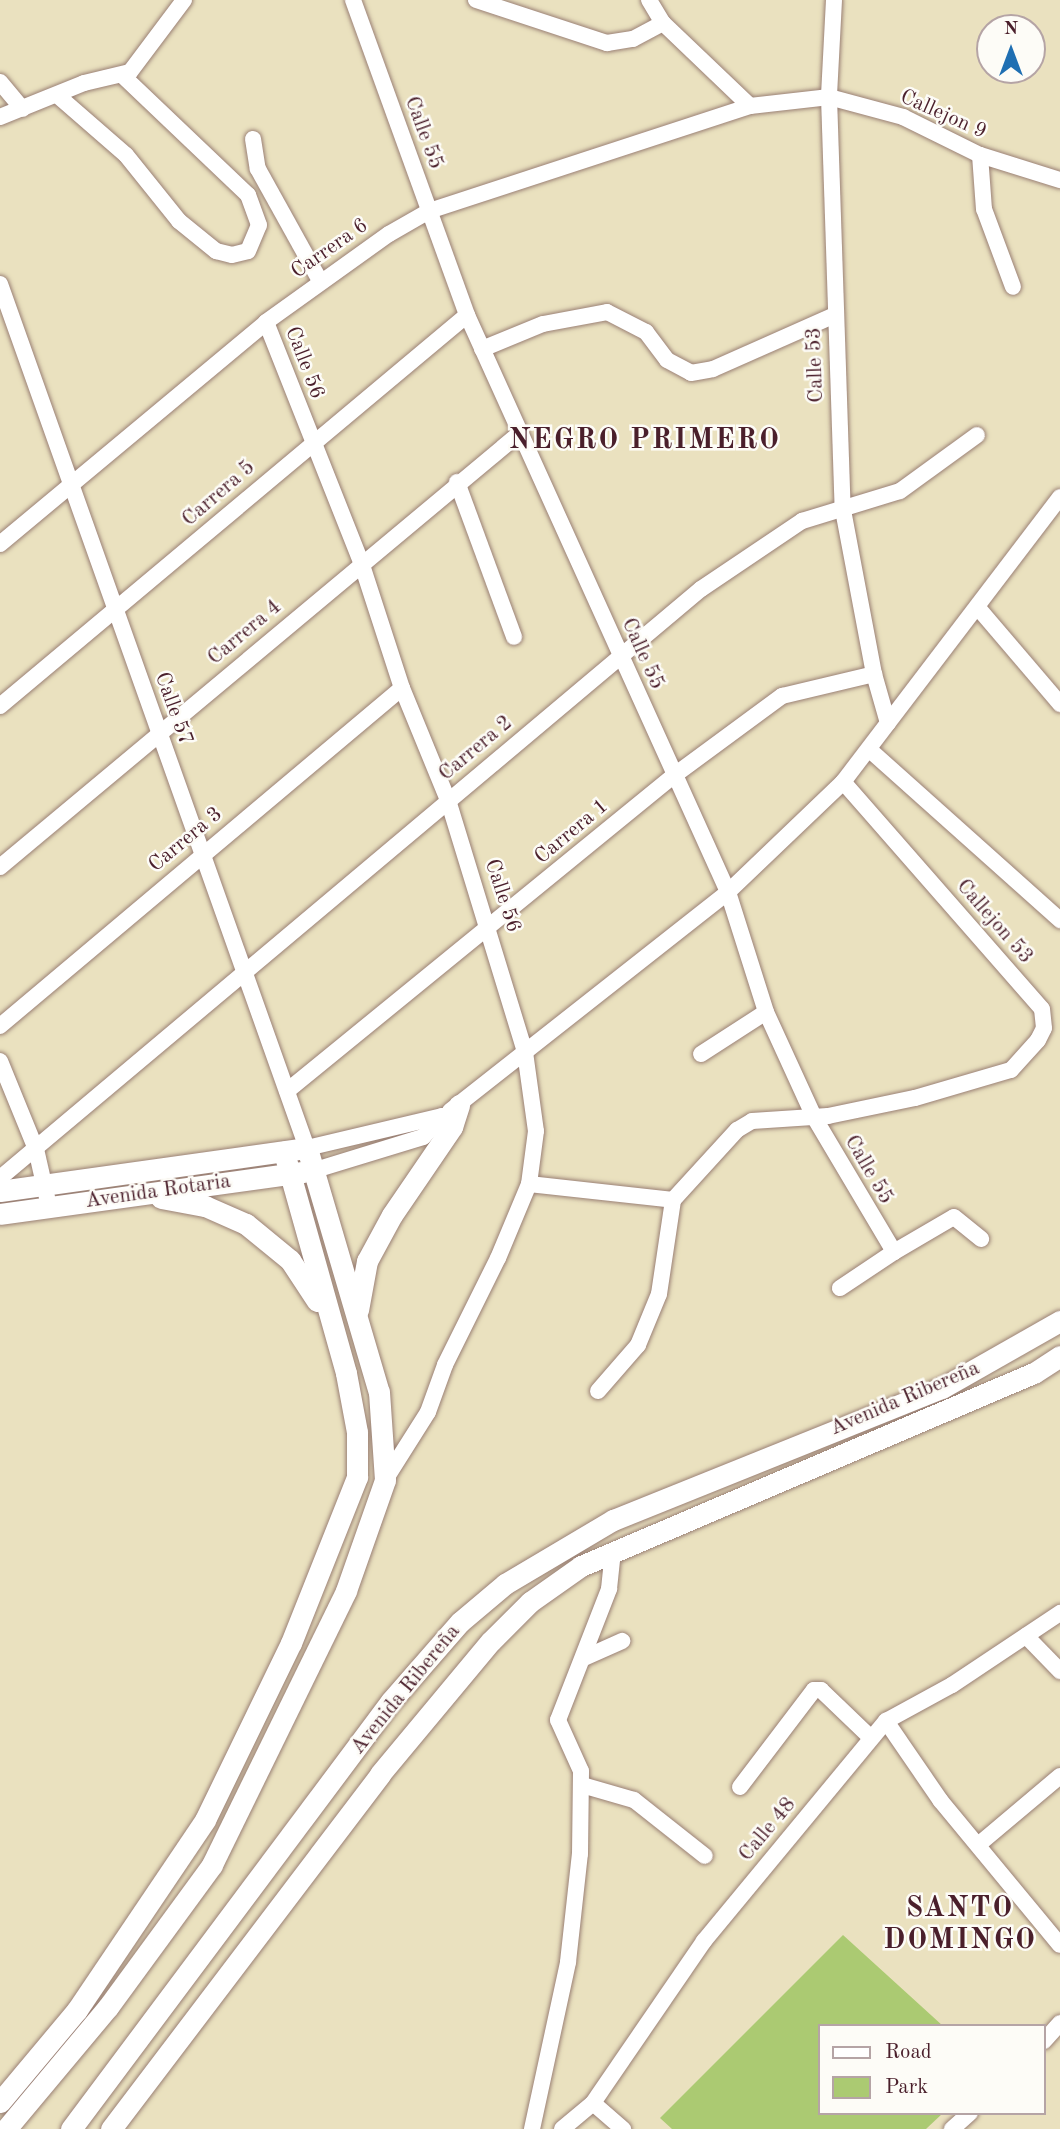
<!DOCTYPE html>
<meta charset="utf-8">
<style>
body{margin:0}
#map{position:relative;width:1060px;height:2129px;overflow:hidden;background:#eae1bf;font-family:"Old Standard TT",serif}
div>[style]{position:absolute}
.green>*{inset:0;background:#abca72}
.roads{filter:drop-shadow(0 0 2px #9a8075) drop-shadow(0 0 2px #9a8075)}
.minor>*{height:16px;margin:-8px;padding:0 8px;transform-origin:8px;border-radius:8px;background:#fff}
.major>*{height:21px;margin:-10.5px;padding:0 10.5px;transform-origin:10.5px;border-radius:10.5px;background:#fff}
span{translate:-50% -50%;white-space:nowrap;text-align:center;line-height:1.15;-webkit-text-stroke:5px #fdfcf7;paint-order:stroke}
.street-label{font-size:21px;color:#4a1f2b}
.district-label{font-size:28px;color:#4a1f2b;font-weight:700;letter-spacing:2px}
.legend{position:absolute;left:818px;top:2024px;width:228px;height:91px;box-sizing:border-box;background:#fdfcf7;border:2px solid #b5a4a5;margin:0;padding:9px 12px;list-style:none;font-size:21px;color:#4a1f2b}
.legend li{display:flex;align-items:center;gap:14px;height:35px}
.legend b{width:35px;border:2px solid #b5a4a5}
.north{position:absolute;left:976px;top:14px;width:70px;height:70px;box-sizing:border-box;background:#fdfcf7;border:2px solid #b5a4a5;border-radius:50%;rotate:0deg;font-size:19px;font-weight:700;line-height:28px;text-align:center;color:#4a1f2b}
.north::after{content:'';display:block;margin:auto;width:24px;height:32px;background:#1f6fb2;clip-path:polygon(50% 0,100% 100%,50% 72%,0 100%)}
</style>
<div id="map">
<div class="green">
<i style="clip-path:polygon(843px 1935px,943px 2026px,820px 2026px,820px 2113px,943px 2113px,926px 2129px,672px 2129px,660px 2118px)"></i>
</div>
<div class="roads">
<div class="minor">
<i style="left:353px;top:0;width:335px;rotate:70.1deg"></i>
<i style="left:467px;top:315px;width:633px;rotate:65.66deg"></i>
<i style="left:728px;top:892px;width:126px;rotate:72.4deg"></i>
<i style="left:766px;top:1012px;width:115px;rotate:65.4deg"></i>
<i style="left:814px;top:1117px;width:157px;rotate:59.3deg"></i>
<i style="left:894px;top:1252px;width:65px;rotate:146.3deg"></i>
<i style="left:476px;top:0;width:138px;rotate:18.2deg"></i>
<i style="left:607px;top:43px;width:26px;rotate:-9deg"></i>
<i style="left:633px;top:39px;width:34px;rotate:-28deg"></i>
<i style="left:663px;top:23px;width:120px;rotate:43.7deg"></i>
<i style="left:750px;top:106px;width:80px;rotate:-6.5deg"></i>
<i style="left:829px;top:97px;width:77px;rotate:15.1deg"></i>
<i style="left:903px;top:117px;width:86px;rotate:26.3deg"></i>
<i style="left:980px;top:155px;width:84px;rotate:17.4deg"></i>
<i style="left:649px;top:0;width:27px;rotate:59deg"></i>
<i style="left:834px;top:0;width:97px;rotate:93deg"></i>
<i style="left:829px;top:97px;width:413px;rotate:88.1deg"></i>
<i style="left:843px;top:510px;width:167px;rotate:79.3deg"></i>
<i style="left:874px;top:674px;width:51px;rotate:74.1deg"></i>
<i style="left:0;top:82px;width:35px;rotate:50deg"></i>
<i style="left:57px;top:95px;width:91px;rotate:41deg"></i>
<i style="left:126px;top:155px;width:85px;rotate:51.2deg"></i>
<i style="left:179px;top:221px;width:48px;rotate:39deg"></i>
<i style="left:216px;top:251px;width:16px;rotate:14deg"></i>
<i style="left:232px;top:255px;width:16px;rotate:-14deg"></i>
<i style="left:248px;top:251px;width:28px;rotate:-67deg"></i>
<i style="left:259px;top:225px;width:32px;rotate:-110deg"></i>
<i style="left:248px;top:195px;width:174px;rotate:-136.4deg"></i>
<i style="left:0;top:117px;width:91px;rotate:-22deg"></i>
<i style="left:84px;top:83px;width:47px;rotate:-13.4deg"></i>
<i style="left:130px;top:72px;width:90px;rotate:-53.1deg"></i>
<i style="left:253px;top:139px;width:30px;rotate:81deg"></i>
<i style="left:258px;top:169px;width:128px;rotate:61deg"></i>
<i style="left:980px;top:155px;width:54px;rotate:85.8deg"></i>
<i style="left:984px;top:209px;width:83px;rotate:69.6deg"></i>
<i style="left:0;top:284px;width:917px;rotate:70.44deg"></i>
<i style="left:307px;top:1148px;width:139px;rotate:-13.3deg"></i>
<i style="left:442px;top:1116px;width:28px;rotate:132deg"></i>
<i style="left:423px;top:1137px;width:113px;rotate:163deg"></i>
<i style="left:266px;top:322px;width:258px;rotate:68.4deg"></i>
<i style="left:361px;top:562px;width:133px;rotate:72deg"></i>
<i style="left:402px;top:688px;width:121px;rotate:67.7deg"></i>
<i style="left:448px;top:800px;width:264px;rotate:73deg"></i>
<i style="left:525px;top:1052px;width:80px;rotate:82.1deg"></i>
<i style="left:536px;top:1131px;width:53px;rotate:97.5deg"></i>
<i style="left:529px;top:1184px;width:80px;rotate:112.7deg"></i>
<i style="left:498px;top:1258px;width:119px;rotate:116.4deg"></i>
<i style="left:445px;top:1365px;width:50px;rotate:109.9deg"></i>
<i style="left:428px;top:1412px;width:80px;rotate:122.3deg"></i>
<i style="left:482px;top:349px;width:66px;rotate:-22.3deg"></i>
<i style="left:543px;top:324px;width:65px;rotate:-10.6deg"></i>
<i style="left:607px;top:312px;width:44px;rotate:27.1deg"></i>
<i style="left:646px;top:332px;width:35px;rotate:53deg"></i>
<i style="left:667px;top:360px;width:27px;rotate:28deg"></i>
<i style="left:691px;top:373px;width:22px;rotate:-10deg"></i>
<i style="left:713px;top:369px;width:133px;rotate:-23.9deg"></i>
<i style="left:457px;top:482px;width:165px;rotate:69.8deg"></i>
<i style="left:0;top:544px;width:346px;rotate:-39.8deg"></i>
<i style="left:266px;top:322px;width:151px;rotate:-35.6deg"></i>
<i style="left:389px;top:234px;width:46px;rotate:-29.9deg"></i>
<i style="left:429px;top:211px;width:338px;rotate:-18.1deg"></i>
<i style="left:979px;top:609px;width:125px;rotate:49.5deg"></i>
<i style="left:0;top:706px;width:609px;rotate:-39.94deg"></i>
<i style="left:871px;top:751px;width:254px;rotate:41.8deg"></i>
<i style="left:0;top:867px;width:677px;rotate:-39.85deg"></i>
<i style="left:0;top:1026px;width:525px;rotate:-40.06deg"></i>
<i style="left:701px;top:1054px;width:77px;rotate:-32.9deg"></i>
<i style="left:0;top:1061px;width:95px;rotate:67.8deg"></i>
<i style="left:36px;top:1149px;width:58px;rotate:77.2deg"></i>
<i style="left:287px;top:1091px;width:497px;rotate:-39.2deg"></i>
<i style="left:672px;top:777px;width:137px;rotate:-36.4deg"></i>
<i style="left:782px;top:696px;width:95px;rotate:-13.4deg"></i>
<i style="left:450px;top:1111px;width:354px;rotate:-38.2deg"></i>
<i style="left:728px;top:892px;width:159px;rotate:-43.7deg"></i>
<i style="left:843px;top:782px;width:358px;rotate:-52.7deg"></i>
<i style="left:0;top:1178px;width:916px;rotate:-40.04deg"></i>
<i style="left:701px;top:589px;width:122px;rotate:-34deg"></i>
<i style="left:802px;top:521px;width:102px;rotate:-17deg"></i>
<i style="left:900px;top:491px;width:95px;rotate:-36deg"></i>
<i style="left:529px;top:1184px;width:145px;rotate:6.3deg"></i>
<i style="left:673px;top:1200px;width:95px;rotate:-47.6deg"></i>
<i style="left:737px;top:1130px;width:17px;rotate:-31deg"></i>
<i style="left:752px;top:1121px;width:76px;rotate:-3.8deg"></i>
<i style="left:828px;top:1116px;width:89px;rotate:-11.7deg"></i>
<i style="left:915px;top:1098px;width:100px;rotate:-16.3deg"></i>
<i style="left:1011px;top:1070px;width:40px;rotate:-48deg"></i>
<i style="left:1038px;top:1040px;width:13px;rotate:-63deg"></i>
<i style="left:1044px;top:1028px;width:19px;rotate:-96deg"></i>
<i style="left:1042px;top:1009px;width:302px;rotate:-131.2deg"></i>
<i style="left:894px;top:1252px;width:69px;rotate:-30.3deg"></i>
<i style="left:954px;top:1217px;width:35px;rotate:39deg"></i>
<i style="left:598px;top:1391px;width:61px;rotate:-49deg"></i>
<i style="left:638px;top:1345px;width:55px;rotate:-67.6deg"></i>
<i style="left:659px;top:1294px;width:95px;rotate:-81.5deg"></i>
<i style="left:1026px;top:1636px;width:49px;rotate:45.8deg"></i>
<i style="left:584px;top:1658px;width:42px;rotate:-24.1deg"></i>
<i style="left:886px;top:1721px;width:96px;rotate:55.6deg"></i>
<i style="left:940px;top:1800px;width:188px;rotate:50.4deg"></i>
<i style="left:582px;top:1785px;width:54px;rotate:16.1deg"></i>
<i style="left:634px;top:1800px;width:90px;rotate:38.3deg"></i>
<i style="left:740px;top:1787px;width:122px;rotate:-52.7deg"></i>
<i style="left:814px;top:1690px;width:7px"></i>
<i style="left:821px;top:1690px;width:69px;rotate:43.8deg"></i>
<i style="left:978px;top:1845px;width:107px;rotate:-40.1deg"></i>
<i style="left:1044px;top:2041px;width:24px;rotate:-48deg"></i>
<i style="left:593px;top:2103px;width:40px;rotate:41deg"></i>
<i style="left:532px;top:2129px;width:171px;rotate:-77.8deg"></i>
<i style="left:568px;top:1962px;width:109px;rotate:-83.7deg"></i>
<i style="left:580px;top:1854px;width:83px;rotate:-89.3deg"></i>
<i style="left:581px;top:1771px;width:56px;rotate:-114.3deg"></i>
<i style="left:558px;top:1720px;width:141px;rotate:-68.7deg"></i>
<i style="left:609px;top:1589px;width:37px;rotate:-84deg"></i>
<i style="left:562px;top:2129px;width:40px;rotate:-40deg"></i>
<i style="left:593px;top:2103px;width:196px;rotate:-55.6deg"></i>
<i style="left:704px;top:1941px;width:286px;rotate:-50.4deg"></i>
<i style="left:886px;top:1721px;width:75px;rotate:-28.6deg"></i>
<i style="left:952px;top:1685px;width:130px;rotate:-33.7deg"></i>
<i style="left:952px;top:2129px;width:24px;rotate:-42deg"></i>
</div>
<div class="major">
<i style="left:0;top:1191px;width:310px;rotate:-8deg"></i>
<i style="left:307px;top:1148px;width:254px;rotate:73.6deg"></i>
<i style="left:379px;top:1392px;width:88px;rotate:86.1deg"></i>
<i style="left:385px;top:1480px;width:118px;rotate:109.4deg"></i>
<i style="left:346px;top:1591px;width:305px;rotate:116.1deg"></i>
<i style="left:212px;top:1865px;width:176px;rotate:126.2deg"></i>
<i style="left:108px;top:2007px;width:159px;rotate:129.9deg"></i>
<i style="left:161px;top:1198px;width:45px;rotate:10.3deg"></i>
<i style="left:205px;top:1206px;width:45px;rotate:23.7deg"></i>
<i style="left:246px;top:1224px;width:57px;rotate:39.3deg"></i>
<i style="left:290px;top:1260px;width:49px;rotate:56.6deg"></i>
<i style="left:0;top:1214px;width:306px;rotate:-7.9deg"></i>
<i style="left:358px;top:1310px;width:50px;rotate:-79.6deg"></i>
<i style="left:367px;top:1261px;width:52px;rotate:-61.5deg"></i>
<i style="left:392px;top:1215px;width:107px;rotate:-55.7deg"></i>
<i style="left:452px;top:1127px;width:23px;rotate:-72deg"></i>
<i style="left:0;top:2102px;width:120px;rotate:-50.1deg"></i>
<i style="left:77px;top:2010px;width:229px;rotate:-56deg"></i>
<i style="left:205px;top:1820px;width:197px;rotate:-64.1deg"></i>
<i style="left:291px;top:1643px;width:179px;rotate:-68.3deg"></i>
<i style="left:357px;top:1477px;width:45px;rotate:-90deg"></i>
<i style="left:357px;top:1432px;width:60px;rotate:-100.6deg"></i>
<i style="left:346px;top:1373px;width:230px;rotate:-105.7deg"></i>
<i style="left:71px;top:2129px;width:534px;rotate:-53.22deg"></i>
<i style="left:391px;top:1701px;width:105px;rotate:-48.9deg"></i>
<i style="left:460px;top:1622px;width:59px;rotate:-40.2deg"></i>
<i style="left:505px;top:1584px;width:126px;rotate:-30.7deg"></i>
<i style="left:613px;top:1520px;width:354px;rotate:-21.9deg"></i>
<i style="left:942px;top:1388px;width:136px;rotate:-29.6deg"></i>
<i style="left:111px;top:2129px;width:445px;rotate:-52.8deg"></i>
<i style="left:380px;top:1774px;width:173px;rotate:-50.2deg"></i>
<i style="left:491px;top:1641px;width:55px;rotate:-45deg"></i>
<i style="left:530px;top:1602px;width:62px;rotate:-35.2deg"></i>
<i style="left:581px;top:1566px;width:492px;rotate:-23.1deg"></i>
<i style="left:1034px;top:1373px;width:31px;rotate:-33deg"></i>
</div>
</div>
<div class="street-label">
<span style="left:943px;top:115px;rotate:24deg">Callejon 9</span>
<span style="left:423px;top:133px;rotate:70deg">Calle 55</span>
<span style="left:330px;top:249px;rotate:-35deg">Carrera 6</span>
<span style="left:304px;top:363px;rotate:69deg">Calle 56</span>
<span style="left:816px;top:365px;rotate:-92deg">Calle 53</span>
<span style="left:219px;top:494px;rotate:-41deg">Carrera 5</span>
<span style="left:245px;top:633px;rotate:-40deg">Carrera 4</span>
<span style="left:642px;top:654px;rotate:66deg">Calle 55</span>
<span style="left:173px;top:709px;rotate:70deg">Calle 57</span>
<span style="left:476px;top:749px;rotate:-40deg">Carrera 2</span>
<span style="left:572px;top:832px;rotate:-40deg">Carrera 1</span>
<span style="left:186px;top:840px;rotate:-40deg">Carrera 3</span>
<span style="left:502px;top:896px;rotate:72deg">Calle 56</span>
<span style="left:994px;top:922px;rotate:49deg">Callejon 53</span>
<span style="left:868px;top:1170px;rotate:60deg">Calle 55</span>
<span style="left:158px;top:1192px;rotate:-8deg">Avenida Rotaria</span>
<span style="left:905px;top:1399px;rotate:-23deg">Avenida Ribereña</span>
<span style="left:406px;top:1690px;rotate:-51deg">Avenida Ribereña</span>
<span style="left:768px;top:1830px;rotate:-50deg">Calle 48</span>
</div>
<div class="district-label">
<span style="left:645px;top:441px">NEGRO PRIMERO</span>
<span style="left:960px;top:1925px">SANTO<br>DOMINGO</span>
</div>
<ul class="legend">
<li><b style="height:9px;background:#fff"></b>Road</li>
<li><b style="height:19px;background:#abca72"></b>Park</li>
</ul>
<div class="north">N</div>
</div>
